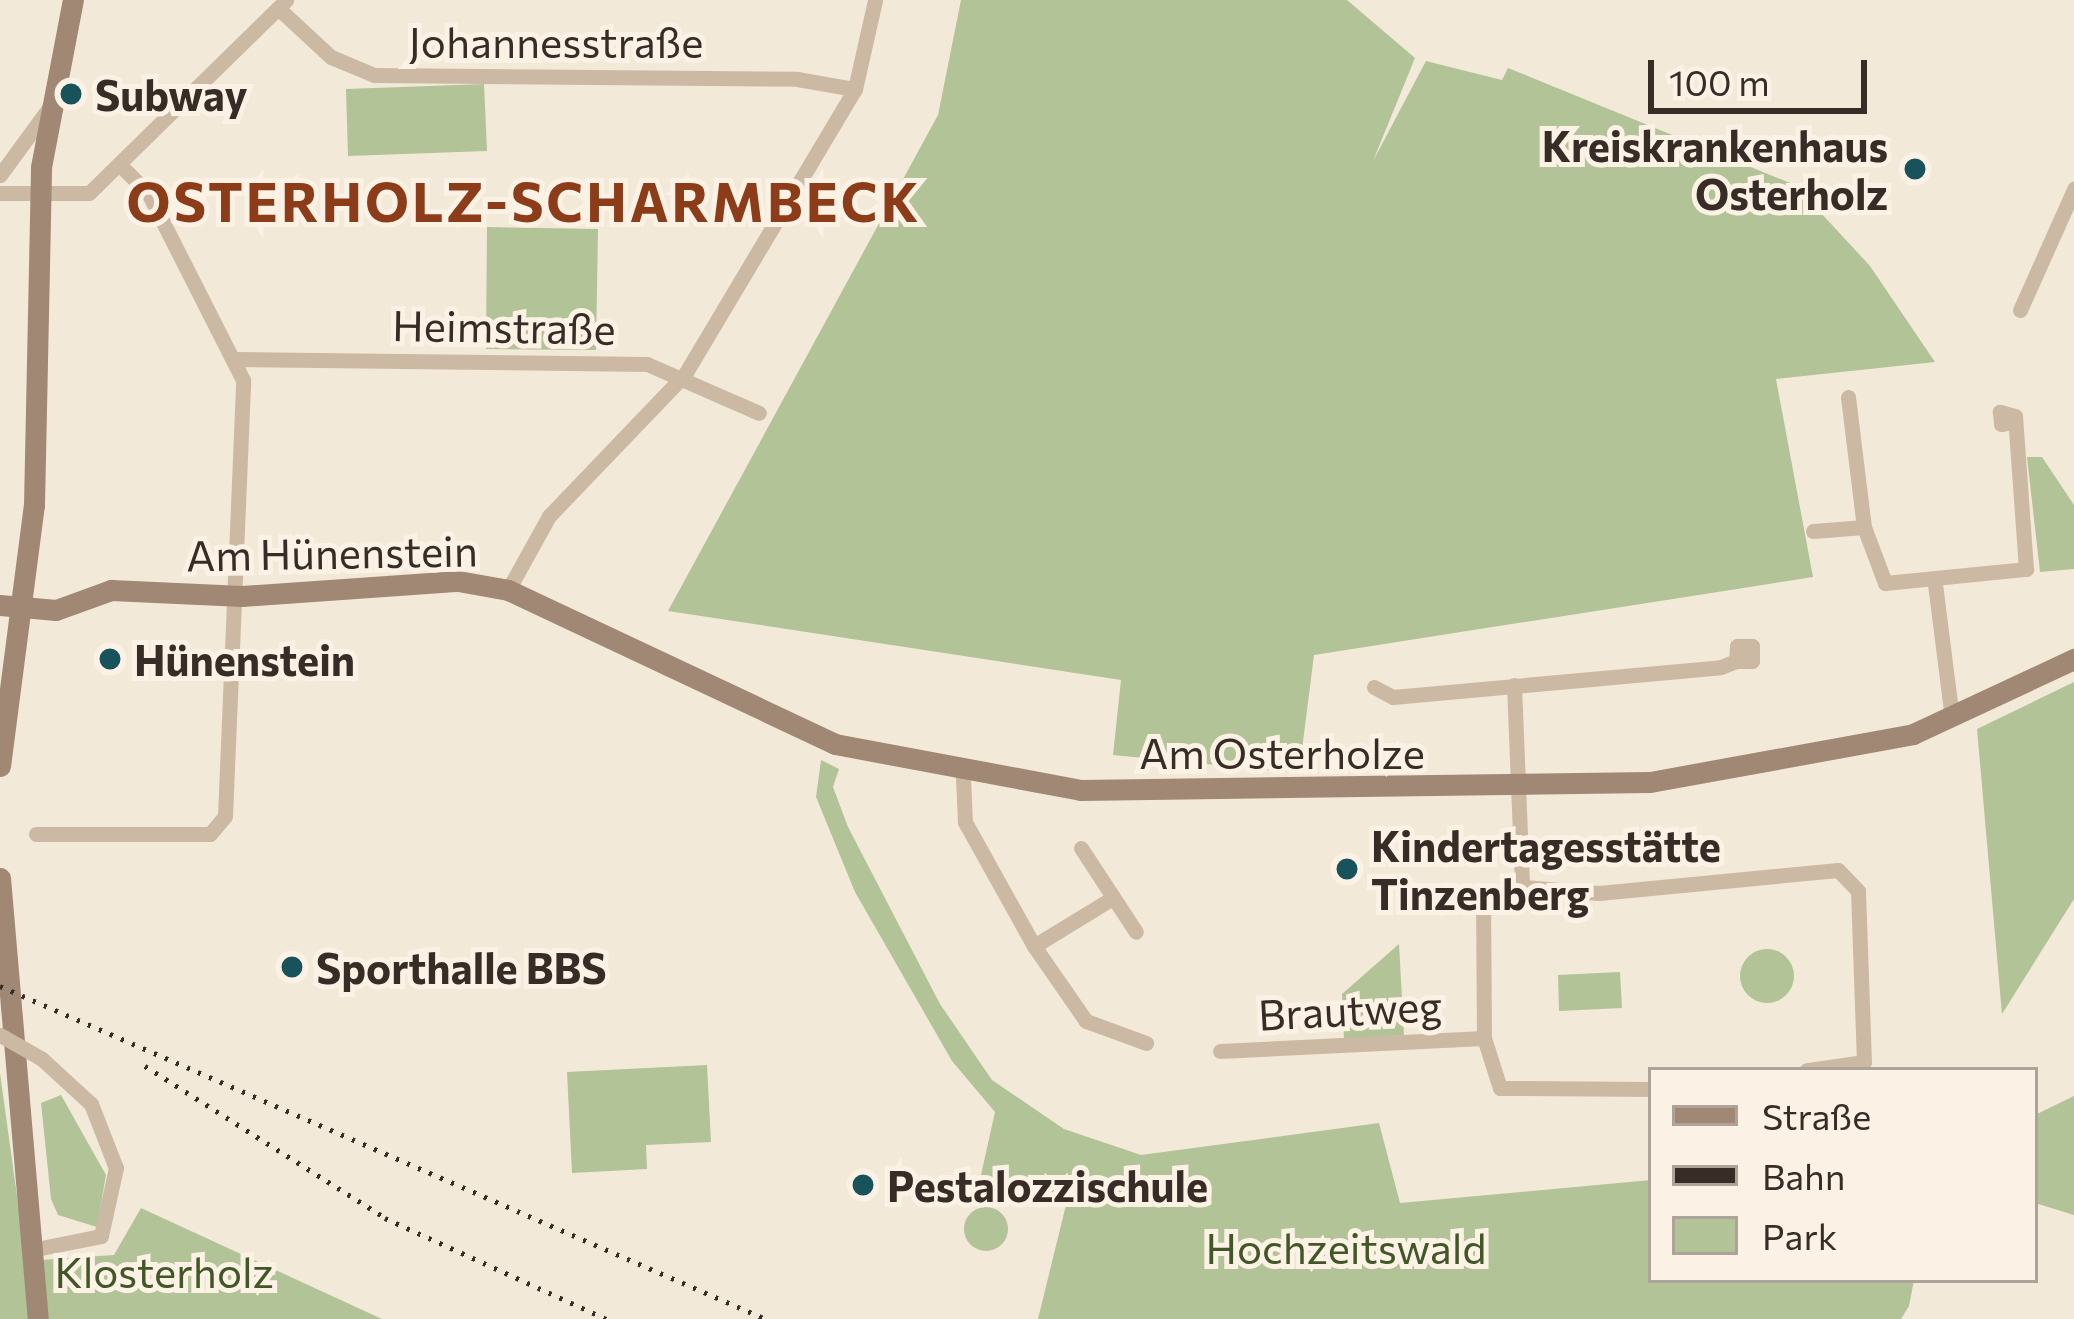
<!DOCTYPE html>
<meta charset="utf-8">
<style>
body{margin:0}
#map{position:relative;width:2074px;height:1319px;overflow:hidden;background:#f3e9d8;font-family:Commissioner,sans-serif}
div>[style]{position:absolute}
.green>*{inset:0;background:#b1c397}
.round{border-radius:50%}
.street>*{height:15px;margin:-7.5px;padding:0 7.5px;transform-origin:7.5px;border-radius:7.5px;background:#ccb9a3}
.secondary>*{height:21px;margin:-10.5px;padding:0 10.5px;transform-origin:10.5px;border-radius:10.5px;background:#a08874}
.rail>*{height:4.5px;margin-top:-2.25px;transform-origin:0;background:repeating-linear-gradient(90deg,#372c26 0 3px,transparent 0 12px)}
.street-bridge>*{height:15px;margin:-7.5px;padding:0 7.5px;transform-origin:7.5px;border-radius:7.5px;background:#ccb9a3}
.dots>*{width:33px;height:33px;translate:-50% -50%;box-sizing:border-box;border:6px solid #fbf2e5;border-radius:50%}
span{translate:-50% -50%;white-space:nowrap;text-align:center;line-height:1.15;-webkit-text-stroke:10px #fbf2e5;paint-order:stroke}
.street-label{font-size:42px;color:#372c26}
.poi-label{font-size:42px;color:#372c26;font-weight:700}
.left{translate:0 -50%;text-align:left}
.right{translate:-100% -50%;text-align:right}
.park-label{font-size:42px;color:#425727}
.district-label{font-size:54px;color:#8c3c18;font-weight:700;letter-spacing:3px}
.legend{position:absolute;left:1648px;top:1067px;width:390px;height:216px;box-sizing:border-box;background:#fbf2e5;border:3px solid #ada399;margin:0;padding:15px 21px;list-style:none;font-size:36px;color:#372c26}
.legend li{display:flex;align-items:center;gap:24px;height:60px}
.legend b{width:60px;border:3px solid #ada399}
.scale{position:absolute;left:1648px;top:60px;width:219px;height:54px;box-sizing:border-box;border:6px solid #372c26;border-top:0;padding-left:15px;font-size:36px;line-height:42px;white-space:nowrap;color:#372c26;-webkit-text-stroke:9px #fbf2e5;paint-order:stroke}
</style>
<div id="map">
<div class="green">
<i style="clip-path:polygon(961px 0,1347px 0,1415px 58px,1373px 161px,1426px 61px,1502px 80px,1508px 68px,1795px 185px,1870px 266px,1935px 362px,1776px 379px,1813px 577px,1314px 655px,1299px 773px,1113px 755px,1121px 680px,668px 611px,938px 115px)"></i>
<i style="clip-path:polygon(484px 84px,487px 151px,348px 156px,346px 89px)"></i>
<i style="clip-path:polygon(487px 227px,598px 229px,596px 350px,486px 349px)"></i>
<i style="clip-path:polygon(2027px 457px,2042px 457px,2074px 505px,2074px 569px,2040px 572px)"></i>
<i style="clip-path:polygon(2074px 682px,2074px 899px,2002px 1014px,1977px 729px)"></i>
<i style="clip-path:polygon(821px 760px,839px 769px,833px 787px,848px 827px,940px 1004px,992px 1080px,1064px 1129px,1141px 1155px,1379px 1123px,1400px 1203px,1651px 1180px,1651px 1280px,1914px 1280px,1909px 1306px,1901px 1319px,1038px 1319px,1066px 1205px,981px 1175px,995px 1112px,952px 1061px,855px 892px,816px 797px)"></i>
<i style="clip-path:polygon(1399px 944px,1404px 1035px,1344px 1040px,1342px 994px)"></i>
<i class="round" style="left:1740px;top:949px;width:54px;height:54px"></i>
<i style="clip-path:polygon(1620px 972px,1622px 1008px,1559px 1011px,1558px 975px)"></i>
<i style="clip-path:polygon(707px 1065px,711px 1142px,646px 1145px,647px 1169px,572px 1173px,567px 1072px)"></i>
<i style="clip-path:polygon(0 1073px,26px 1261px,114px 1255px,141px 1208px,382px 1319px,0 1319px)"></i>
<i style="clip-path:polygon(61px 1095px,106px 1175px,97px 1227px,58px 1215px,51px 1199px,41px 1103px)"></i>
<i style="clip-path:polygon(2074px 1096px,2074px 1215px,2035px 1203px,2035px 1115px)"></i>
<i class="round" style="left:964px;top:1207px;width:44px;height:44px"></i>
</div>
<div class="street">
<i style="left:278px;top:8px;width:72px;rotate:42.8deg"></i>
<i style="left:331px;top:57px;width:47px;rotate:22.7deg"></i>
<i style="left:374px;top:75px;width:423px;rotate:0.5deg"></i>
<i style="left:797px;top:79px;width:59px;rotate:9.8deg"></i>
<i style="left:0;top:175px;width:83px;rotate:-53.8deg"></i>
<i style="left:0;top:193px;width:89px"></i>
<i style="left:89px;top:193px;width:276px;rotate:-44.4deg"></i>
<i style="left:2020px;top:310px;width:133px;rotate:-65.9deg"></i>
<i style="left:238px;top:359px;width:409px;rotate:0.7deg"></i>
<i style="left:647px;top:364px;width:122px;rotate:23.6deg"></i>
<i style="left:1848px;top:397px;width:131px;rotate:83deg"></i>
<i style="left:1864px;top:527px;width:60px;rotate:69.4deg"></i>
<i style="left:1885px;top:583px;width:142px;rotate:-5.7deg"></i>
<i style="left:2026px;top:569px;width:153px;rotate:-94.1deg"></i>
<i style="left:2015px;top:416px;width:16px;rotate:-165deg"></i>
<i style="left:2000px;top:412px;width:12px;rotate:85deg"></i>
<i style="left:2001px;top:424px;width:12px;rotate:-9deg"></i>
<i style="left:1813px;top:531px;width:51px;rotate:-4.5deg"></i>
<i style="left:1935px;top:584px;width:135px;rotate:82.8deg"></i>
<i style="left:508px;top:590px;width:85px;rotate:-61deg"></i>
<i style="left:549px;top:516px;width:197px;rotate:-46.2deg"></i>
<i style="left:685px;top:374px;width:332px;rotate:-59.2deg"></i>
<i style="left:855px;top:89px;width:91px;rotate:-77.3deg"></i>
<i style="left:1514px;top:685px;width:202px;rotate:87.7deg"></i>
<i style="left:1374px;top:687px;width:21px;rotate:28deg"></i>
<i style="left:1393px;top:697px;width:329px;rotate:-5.2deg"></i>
<i style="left:1721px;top:667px;width:16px;rotate:-22deg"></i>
<i style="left:1736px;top:661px;width:15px;rotate:-86deg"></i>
<i style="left:1737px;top:646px;width:15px"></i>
<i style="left:1752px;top:646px;width:15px;rotate:90deg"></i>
<i style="left:1752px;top:661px;width:16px;rotate:180deg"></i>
<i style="left:963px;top:777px;width:45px;rotate:87.5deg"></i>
<i style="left:965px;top:822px;width:142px;rotate:60.9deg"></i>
<i style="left:1034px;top:946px;width:91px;rotate:55.3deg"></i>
<i style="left:1086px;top:1021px;width:64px;rotate:20.1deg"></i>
<i style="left:36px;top:834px;width:174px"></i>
<i style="left:210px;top:834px;width:23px;rotate:-50deg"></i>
<i style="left:225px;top:816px;width:436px;rotate:-87.6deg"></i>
<i style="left:243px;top:380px;width:210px;rotate:-116.9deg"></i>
<i style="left:148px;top:193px;width:38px;rotate:-135deg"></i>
<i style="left:1081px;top:848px;width:100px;rotate:56.8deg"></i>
<i style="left:1034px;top:946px;width:88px;rotate:-31.5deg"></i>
<i style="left:1220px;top:1051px;width:264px;rotate:-2.8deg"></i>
<i style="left:1651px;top:1089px;width:151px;rotate:-179.6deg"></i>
<i style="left:1500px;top:1088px;width:52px;rotate:-107.7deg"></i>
<i style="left:1484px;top:1038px;width:131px;rotate:-90.4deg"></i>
<i style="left:1483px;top:907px;width:44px;rotate:-27.1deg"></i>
<i style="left:1522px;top:887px;width:77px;rotate:4.5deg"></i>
<i style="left:1599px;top:893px;width:240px;rotate:-5.5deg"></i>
<i style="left:1838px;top:870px;width:29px;rotate:46deg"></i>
<i style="left:1858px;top:891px;width:171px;rotate:88deg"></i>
<i style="left:1864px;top:1062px;width:58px;rotate:172deg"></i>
<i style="left:36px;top:1249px;width:66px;rotate:-11.3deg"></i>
<i style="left:101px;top:1236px;width:70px;rotate:-77.6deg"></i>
<i style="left:116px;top:1168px;width:69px;rotate:-111.3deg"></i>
<i style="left:91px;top:1104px;width:67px;rotate:-137.4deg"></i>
</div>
<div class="secondary">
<i style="left:0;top:605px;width:56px;rotate:5.1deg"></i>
<i style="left:56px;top:610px;width:59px;rotate:-20deg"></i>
<i style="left:111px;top:590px;width:131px;rotate:2.6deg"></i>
<i style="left:242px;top:596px;width:217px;rotate:-4deg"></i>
<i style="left:458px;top:581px;width:51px;rotate:10.2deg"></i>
<i style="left:508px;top:590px;width:361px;rotate:25.2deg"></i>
<i style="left:835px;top:744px;width:249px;rotate:10.6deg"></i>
<i style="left:1080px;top:790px;width:570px;rotate:-0.8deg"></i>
<i style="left:1650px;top:782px;width:267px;rotate:-10.3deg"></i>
<i style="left:1913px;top:734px;width:178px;rotate:-25deg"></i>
<i style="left:0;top:766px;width:263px;rotate:-82.6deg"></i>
<i style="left:34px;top:505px;width:338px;rotate:-88.8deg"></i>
<i style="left:41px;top:167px;width:170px;rotate:-79.2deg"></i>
<i style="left:0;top:878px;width:443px;rotate:85.1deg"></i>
</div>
<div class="rail">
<i style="left:0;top:986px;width:835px;rotate:23.5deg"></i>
<i style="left:145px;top:1066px;width:284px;rotate:32.3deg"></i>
<i style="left:385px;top:1218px;width:244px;rotate:24.5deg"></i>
</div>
<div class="street-bridge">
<i style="left:0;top:1035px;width:48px;rotate:29.7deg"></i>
</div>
<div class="dots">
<i style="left:71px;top:94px;background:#18525b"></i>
<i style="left:1915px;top:169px;background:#18525b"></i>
<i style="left:110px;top:659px;background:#18525b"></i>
<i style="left:1347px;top:869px;background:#18525b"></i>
<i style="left:292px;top:967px;background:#18525b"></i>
<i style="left:863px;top:1185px;background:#18525b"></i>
</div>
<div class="street-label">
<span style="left:556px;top:41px">Johannesstraße</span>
<span style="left:504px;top:326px;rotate:1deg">Heimstraße</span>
<span style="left:332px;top:552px;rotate:-1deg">Am Hünenstein</span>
<span style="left:1282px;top:752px">Am Osterholze</span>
<span style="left:1350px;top:1009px;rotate:-3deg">Brautweg</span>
</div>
<div class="poi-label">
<span class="left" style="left:95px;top:94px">Subway</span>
<span class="right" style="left:1888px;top:169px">Kreiskrankenhaus<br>Osterholz</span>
<span class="left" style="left:134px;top:659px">Hünenstein</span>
<span class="left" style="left:1371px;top:869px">Kindertagesstätte<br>Tinzenberg</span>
<span class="left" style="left:316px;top:967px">Sporthalle BBS</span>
<span class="left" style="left:887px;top:1185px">Pestalozzischule</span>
</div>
<div class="park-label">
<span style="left:1346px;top:1247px">Hochzeitswald</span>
<span style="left:164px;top:1271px">Klosterholz</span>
</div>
<div class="district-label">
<span style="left:524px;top:200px">OSTERHOLZ-SCHARMBECK</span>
</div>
<ul class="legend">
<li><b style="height:15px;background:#a08874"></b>Straße</li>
<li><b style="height:15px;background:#372c26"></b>Bahn</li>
<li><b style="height:33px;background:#b1c397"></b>Park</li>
</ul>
<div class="scale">100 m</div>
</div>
